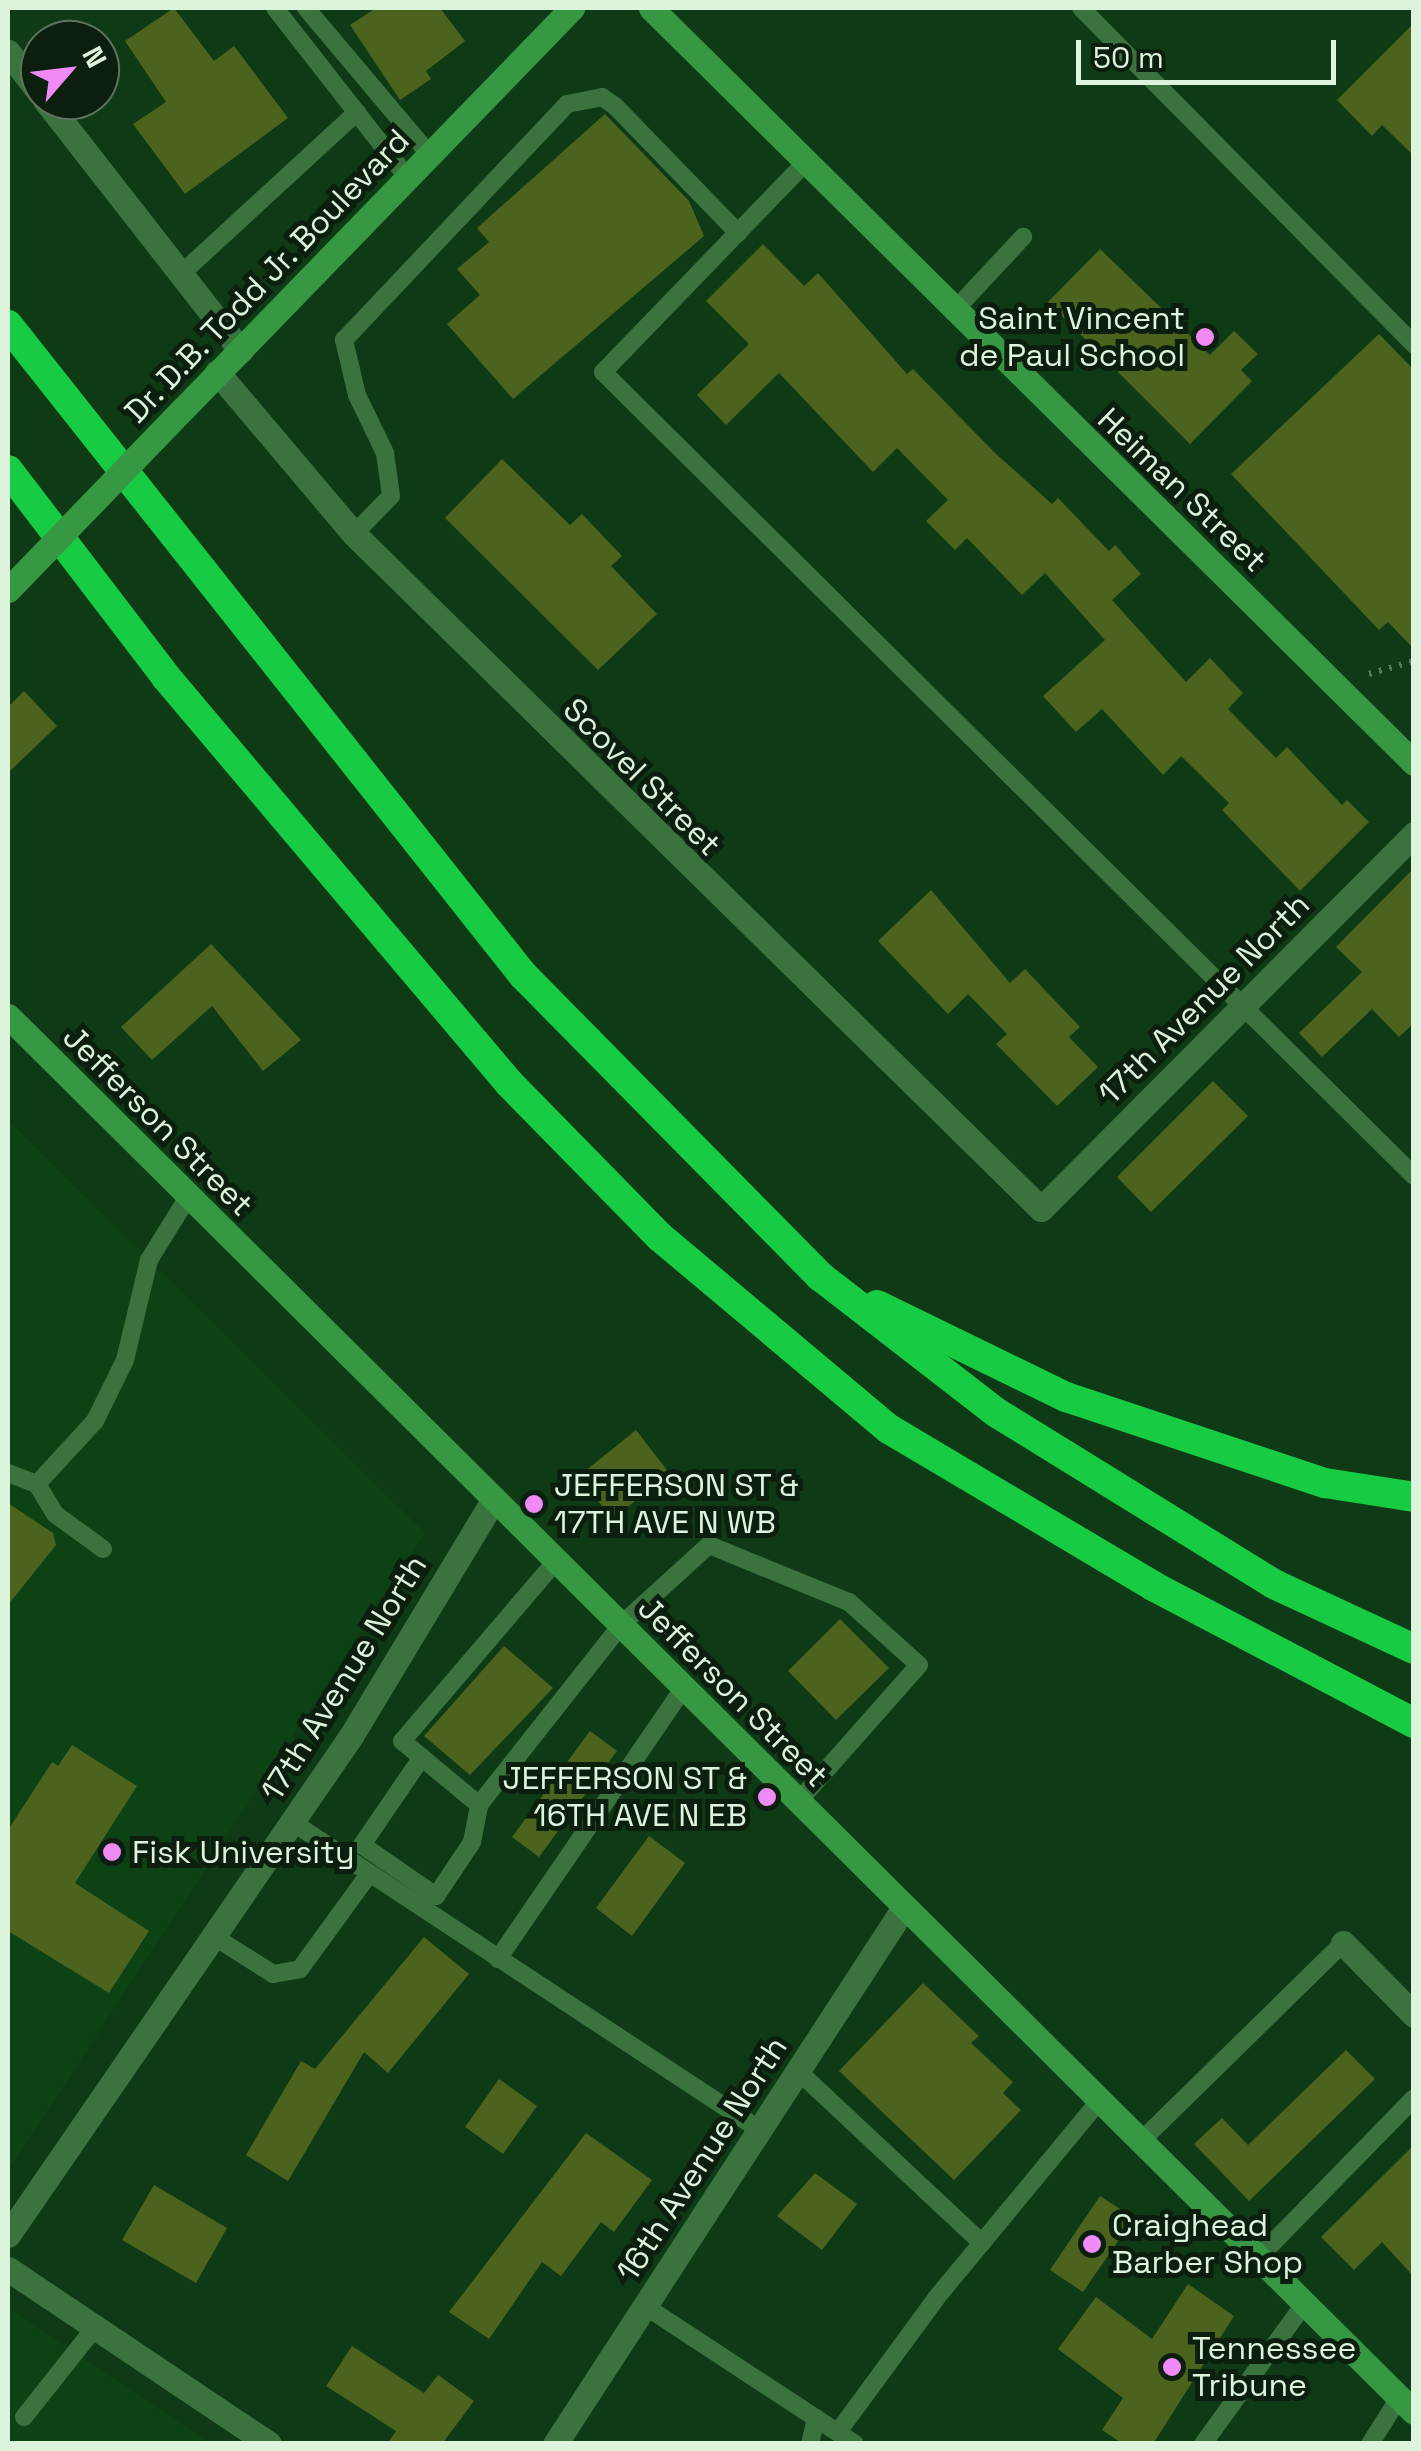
<!DOCTYPE html>
<style>
body{margin:0}
#map{position:relative;width:1421px;height:2451px;overflow:hidden;background:#0e3b15;font-family:"Space Grotesk",sans-serif}
div>[style]{position:absolute}
.built>*{inset:0;background:#0d4215}
.building>*{inset:0;background:#4c631e}
.path>*{height:6px;margin-top:-3px;transform-origin:0;background:repeating-linear-gradient(90deg,#567c5b 0 2.5px,transparent 0 10.5px)}
.lane>*{height:18px;margin:-9px;padding:0 9px;transform-origin:9px;border-radius:9px;background:#3b733f}
.street>*{height:25px;margin:-12.5px;padding:0 12.5px;transform-origin:12.5px;border-radius:12.5px;background:#3b733f}
.secondary>*{height:25px;margin:-12.5px;padding:0 12.5px;transform-origin:12.5px;border-radius:12.5px;background:#379843}
.highway>*{height:30px;margin:-15px;padding:0 15px;transform-origin:15px;border-radius:15px;background:#17cc43}
.secondary-bridge>*{height:25px;margin:-12.5px;padding:0 12.5px;transform-origin:12.5px;border-radius:12.5px;background:#379843}
.dots>*{width:28px;height:28px;translate:-50% -50%;box-sizing:border-box;border:5px solid #0c1e0d;border-radius:50%}
span{translate:-50% -50%;white-space:nowrap;text-align:center;line-height:1.15;-webkit-text-stroke:10px #0c1e0d;paint-order:stroke}
.street-label{font-size:32px;color:#dcf4dc}
.poi-label{font-size:32px;color:#dcf4dc}
.right{translate:-100% -50%;text-align:right}
.left{translate:0 -50%;text-align:left}
.frame{position:absolute;inset:0;border:10px solid #dcf4dc;pointer-events:none}
.north{position:absolute;left:20px;top:20px;width:100px;height:100px;box-sizing:border-box;background:#0c1e0d;border:2px solid #5f7460;border-radius:50%;rotate:62deg;font-size:28px;font-weight:700;line-height:40px;text-align:center;color:#dcf4dc}
.north::after{content:'';display:block;margin:auto;width:35px;height:45px;background:#f08bf5;clip-path:polygon(50% 0,100% 100%,50% 72%,0 100%)}
.scale{position:absolute;left:1076px;top:40px;width:260px;height:45px;box-sizing:border-box;border:5px solid #dcf4dc;border-top:0;padding-left:12px;font-size:30px;line-height:35px;white-space:nowrap;color:#dcf4dc;-webkit-text-stroke:8px #0c1e0d;paint-order:stroke}
</style>
<div id="map">
<div class="built">
<i style="clip-path:polygon(8px 1120px,425px 1533px,8px 2171px)"></i>
<i style="clip-path:polygon(8px 2308px,211px 2443px,8px 2443px)"></i>
</div>
<div class="building">
<i style="clip-path:polygon(174px 8px,214px 61px,234px 46px,288px 118px,185px 194px,133px 124px,166px 102px,125px 41px)"></i>
<i style="clip-path:polygon(376px 8px,440px 8px,465px 41px,426px 71px,431px 79px,400px 100px,350px 25px)"></i>
<i style="clip-path:polygon(1414px 23px,1414px 156px,1382px 125px,1372px 136px,1337px 100px)"></i>
<i style="clip-path:polygon(605px 114px,689px 201px,704px 236px,513px 399px,447px 324px,480px 295px,457px 269px,489px 242px,477px 228px)"></i>
<i style="clip-path:polygon(763px 244px,804px 286px,818px 273px,907px 374px,913px 369px,995px 453px,1052px 504px,1058px 498px,1109px 551px,1115px 545px,1141px 574px,1112px 600px,1186px 682px,1210px 658px,1243px 693px,1228px 709px,1276px 758px,1287px 747px,1342px 805px,1347px 800px,1369px 822px,1300px 891px,1222px 810px,1229px 803px,1181px 756px,1163px 775px,1102px 709px,1076px 732px,1043px 696px,1105px 640px,1045px 573px,1022px 595px,967px 538px,955px 550px,926px 521px,948px 500px,897px 448px,873px 472px,779px 373px,726px 425px,697px 395px,749px 344px,706px 301px)"></i>
<i style="clip-path:polygon(1100px 249px,1210px 355px,1234px 331px,1258px 354px,1241px 370px,1252px 381px,1190px 444px,1048px 302px)"></i>
<i style="clip-path:polygon(1379px 334px,1414px 370px,1414px 649px,1388px 622px,1379px 630px,1231px 474px)"></i>
<i style="clip-path:polygon(502px 459px,570px 525px,582px 514px,622px 556px,611px 566px,657px 614px,598px 670px,445px 518px)"></i>
<i style="clip-path:polygon(24px 691px,57px 726px,8px 773px,8px 707px)"></i>
<i style="clip-path:polygon(1414px 868px,1414px 1023px,1399px 1037px,1372px 1009px,1322px 1057px,1299px 1033px,1362px 972px,1336px 947px)"></i>
<i style="clip-path:polygon(931px 890px,1010px 983px,1025px 969px,1080px 1027px,1069px 1037px,1098px 1067px,1057px 1106px,996px 1044px,1007px 1034px,968px 994px,948px 1014px,878px 941px)"></i>
<i style="clip-path:polygon(211px 944px,301px 1040px,263px 1071px,212px 1006px,152px 1060px,121px 1027px)"></i>
<i style="clip-path:polygon(1213px 1081px,1248px 1116px,1151px 1212px,1117px 1177px)"></i>
<i style="clip-path:polygon(636px 1430px,670px 1474px,612px 1519px,579px 1476px)"></i>
<i style="clip-path:polygon(8px 1503px,53px 1533px,56px 1545px,8px 1605px)"></i>
<i style="clip-path:polygon(840px 1619px,889px 1668px,836px 1720px,788px 1671px)"></i>
<i style="clip-path:polygon(504px 1646px,553px 1688px,470px 1775px,424px 1736px)"></i>
<i style="clip-path:polygon(590px 1731px,617px 1751px,539px 1857px,512px 1837px)"></i>
<i style="clip-path:polygon(72px 1745px,137px 1786px,75px 1883px,149px 1931px,109px 1993px,8px 1931px,8px 1830px,52px 1762px,58px 1766px)"></i>
<i style="clip-path:polygon(649px 1836px,685px 1863px,632px 1936px,596px 1908px)"></i>
<i style="clip-path:polygon(424px 1937px,469px 1974px,388px 2073px,364px 2052px,288px 2181px,246px 2155px,301px 2061px,315px 2069px)"></i>
<i style="clip-path:polygon(923px 1983px,979px 2036px,971px 2043px,1013px 2082px,1003px 2093px,1021px 2110px,954px 2180px,839px 2071px)"></i>
<i style="clip-path:polygon(1346px 2050px,1375px 2079px,1249px 2201px,1194px 2144px,1222px 2118px,1248px 2145px)"></i>
<i style="clip-path:polygon(499px 2079px,537px 2106px,503px 2154px,465px 2127px)"></i>
<i style="clip-path:polygon(586px 2133px,652px 2180px,614px 2232px,601px 2222px,561px 2276px,542px 2262px,489px 2339px,449px 2312px)"></i>
<i style="clip-path:polygon(1414px 2145px,1414px 2277px,1382px 2242px,1354px 2270px,1321px 2237px)"></i>
<i style="clip-path:polygon(815px 2173px,857px 2204px,822px 2250px,777px 2216px)"></i>
<i style="clip-path:polygon(154px 2185px,227px 2228px,196px 2283px,122px 2240px)"></i>
<i style="clip-path:polygon(1100px 2196px,1134px 2218px,1083px 2292px,1050px 2270px)"></i>
<i style="clip-path:polygon(1188px 2284px,1234px 2316px,1153px 2444px,1123px 2444px,1102px 2430px,1123px 2398px,1058px 2349px,1096px 2297px,1152px 2339px)"></i>
<i style="clip-path:polygon(352px 2346px,424px 2393px,438px 2375px,474px 2401px,442px 2444px,387px 2444px,396px 2431px,326px 2386px)"></i>
</div>
<div class="path">
<i style="left:1369px;top:674px;width:47px;rotate:-16.1deg"></i>
</div>
<div class="lane">
<i style="left:275px;top:8px;width:216px;rotate:52deg"></i>
<i style="left:306px;top:8px;width:192px;rotate:49.9deg"></i>
<i style="left:1081px;top:8px;width:474px;rotate:45.3deg"></i>
<i style="left:805px;top:163px;width:291px;rotate:134deg"></i>
<i style="left:603px;top:372px;width:1142px;rotate:44.75deg"></i>
<i style="left:181px;top:274px;width:239px;rotate:-42.6deg"></i>
<i style="left:953px;top:312px;width:103px;rotate:-47deg"></i>
<i style="left:354px;top:534px;width:53px;rotate:-45.8deg"></i>
<i style="left:391px;top:496px;width:43px;rotate:-97.9deg"></i>
<i style="left:385px;top:453px;width:64px;rotate:-115.8deg"></i>
<i style="left:357px;top:395px;width:57px;rotate:-103.3deg"></i>
<i style="left:344px;top:340px;width:325px;rotate:-46.6deg"></i>
<i style="left:567px;top:104px;width:36px;rotate:-11deg"></i>
<i style="left:602px;top:97px;width:16px;rotate:35deg"></i>
<i style="left:615px;top:106px;width:177px;rotate:45.9deg"></i>
<i style="left:8px;top:1473px;width:31px;rotate:21deg"></i>
<i style="left:103px;top:1549px;width:59px;rotate:-143.9deg"></i>
<i style="left:55px;top:1514px;width:35px;rotate:-121deg"></i>
<i style="left:37px;top:1484px;width:86px;rotate:-47.4deg"></i>
<i style="left:95px;top:1421px;width:68px;rotate:-63.8deg"></i>
<i style="left:125px;top:1360px;width:103px;rotate:-76.5deg"></i>
<i style="left:149px;top:1260px;width:74px;rotate:-58.2deg"></i>
<i style="left:556px;top:1561px;width:237px;rotate:130.5deg"></i>
<i style="left:402px;top:1741px;width:100px;rotate:39.7deg"></i>
<i style="left:479px;top:1805px;width:229px;rotate:-51.7deg"></i>
<i style="left:621px;top:1625px;width:119px;rotate:-42.3deg"></i>
<i style="left:709px;top:1545px;width:151px;rotate:22.2deg"></i>
<i style="left:849px;top:1602px;width:94px;rotate:42deg"></i>
<i style="left:919px;top:1665px;width:184px;rotate:131.5deg"></i>
<i style="left:422px;top:1757px;width:107px;rotate:124.3deg"></i>
<i style="left:362px;top:1845px;width:90px;rotate:34.6deg"></i>
<i style="left:436px;top:1896px;width:65px;rotate:-56.3deg"></i>
<i style="left:472px;top:1842px;width:38px;rotate:-79deg"></i>
<i style="left:292px;top:1822px;width:560px;rotate:33.35deg"></i>
<i style="left:213px;top:1936px;width:71px;rotate:32.3deg"></i>
<i style="left:273px;top:1974px;width:27px;rotate:-10deg"></i>
<i style="left:300px;top:1969px;width:117px;rotate:-54deg"></i>
<i style="left:498px;top:1959px;width:327px;rotate:-55.6deg"></i>
<i style="left:798px;top:2071px;width:252px;rotate:43.1deg"></i>
<i style="left:1140px;top:2142px;width:284px;rotate:-44.4deg"></i>
<i style="left:1258px;top:2258px;width:223px;rotate:-45.7deg"></i>
<i style="left:645px;top:2306px;width:251px;rotate:33.3deg"></i>
<i style="left:24px;top:2417px;width:116px;rotate:-51.6deg"></i>
<i style="left:838px;top:2432px;width:167px;rotate:-53.7deg"></i>
<i style="left:937px;top:2297px;width:254px;rotate:-50.4deg"></i>
<i style="left:810px;top:2444px;width:27px;rotate:-77deg"></i>
<i style="left:1203px;top:2444px;width:174px;rotate:-54.1deg"></i>
<i style="left:1370px;top:2444px;width:54px;rotate:-57.8deg"></i>
</div>
<div class="street">
<i style="left:8px;top:52px;width:52px;rotate:52deg"></i>
<i style="left:45px;top:100px;width:318px;rotate:52deg"></i>
<i style="left:217px;top:372px;width:212px;rotate:49.8deg"></i>
<i style="left:354px;top:534px;width:963px;rotate:44.5deg"></i>
<i style="left:1041px;top:1209px;width:529px;rotate:-45.15deg"></i>
<i style="left:1343px;top:1943px;width:101px;rotate:45.4deg"></i>
<i style="left:8px;top:2235px;width:606px;rotate:-55.5deg"></i>
<i style="left:351px;top:1736px;width:277px;rotate:-58.9deg"></i>
<i style="left:8px;top:2269px;width:314px;rotate:33.8deg"></i>
<i style="left:555px;top:2444px;width:638px;rotate:-56.96deg"></i>
</div>
<div class="secondary">
<i style="left:651px;top:8px;width:1073px;rotate:44.7deg"></i>
<i style="left:183px;top:409px;width:559px;rotate:-45.87deg"></i>
<i style="left:8px;top:1016px;width:1981px;rotate:44.8deg"></i>
</div>
<div class="highway">
<i style="left:8px;top:325px;width:829px;rotate:51.61deg"></i>
<i style="left:523px;top:975px;width:424px;rotate:45.4deg"></i>
<i style="left:821px;top:1277px;width:222px;rotate:37.7deg"></i>
<i style="left:997px;top:1413px;width:326px;rotate:31.7deg"></i>
<i style="left:1274px;top:1584px;width:154px;rotate:24.9deg"></i>
<i style="left:8px;top:470px;width:260px;rotate:52.6deg"></i>
<i style="left:166px;top:677px;width:531px;rotate:49.81deg"></i>
<i style="left:509px;top:1083px;width:216px;rotate:45.6deg"></i>
<i style="left:660px;top:1237px;width:299px;rotate:40deg"></i>
<i style="left:889px;top:1429px;width:307px;rotate:30.7deg"></i>
<i style="left:1153px;top:1586px;width:295px;rotate:27.7deg"></i>
<i style="left:877px;top:1305px;width:210px;rotate:26deg"></i>
<i style="left:1066px;top:1397px;width:273px;rotate:18.4deg"></i>
<i style="left:1325px;top:1483px;width:90px;rotate:8.9deg"></i>
</div>
<div class="secondary-bridge">
<i style="left:8px;top:590px;width:252px;rotate:-46deg"></i>
</div>
<div class="dots">
<i style="left:1205px;top:337px;background:#f08bf5"></i>
<i style="left:534px;top:1504px;background:#f08bf5"></i>
<i style="left:767px;top:1797px;background:#f08bf5"></i>
<i style="left:112px;top:1852px;background:#f08bf5"></i>
<i style="left:1092px;top:2244px;background:#f08bf5"></i>
<i style="left:1172px;top:2367px;background:#f08bf5"></i>
</div>
<div class="street-label">
<span style="left:267px;top:276px;rotate:-46deg">Dr. D.B. Todd Jr. Boulevard</span>
<span style="left:1182px;top:490px;rotate:44deg">Heiman Street</span>
<span style="left:642px;top:777px;rotate:45deg">Scovel Street</span>
<span style="left:1204px;top:999px;rotate:-45deg">17th Avenue North</span>
<span style="left:158px;top:1121px;rotate:45deg">Jefferson Street</span>
<span style="left:344px;top:1678px;rotate:-58deg">17th Avenue North</span>
<span style="left:733px;top:1692px;rotate:45deg">Jefferson Street</span>
<span style="left:702px;top:2159px;rotate:-57deg">16th Avenue North</span>
</div>
<div class="poi-label">
<span class="right" style="left:1185px;top:337px">Saint Vincent<br>de Paul School</span>
<span class="left" style="left:554px;top:1504px">JEFFERSON ST &amp;<br>17TH AVE N WB</span>
<span class="right" style="left:747px;top:1797px">JEFFERSON ST &amp;<br>16TH AVE N EB</span>
<span class="left" style="left:132px;top:1852px">Fisk University</span>
<span class="left" style="left:1112px;top:2244px">Craighead<br>Barber Shop</span>
<span class="left" style="left:1192px;top:2367px">Tennessee<br>Tribune</span>
</div>
<div class="frame"></div>
<div class="north">N</div>
<div class="scale">50 m</div>
</div>
